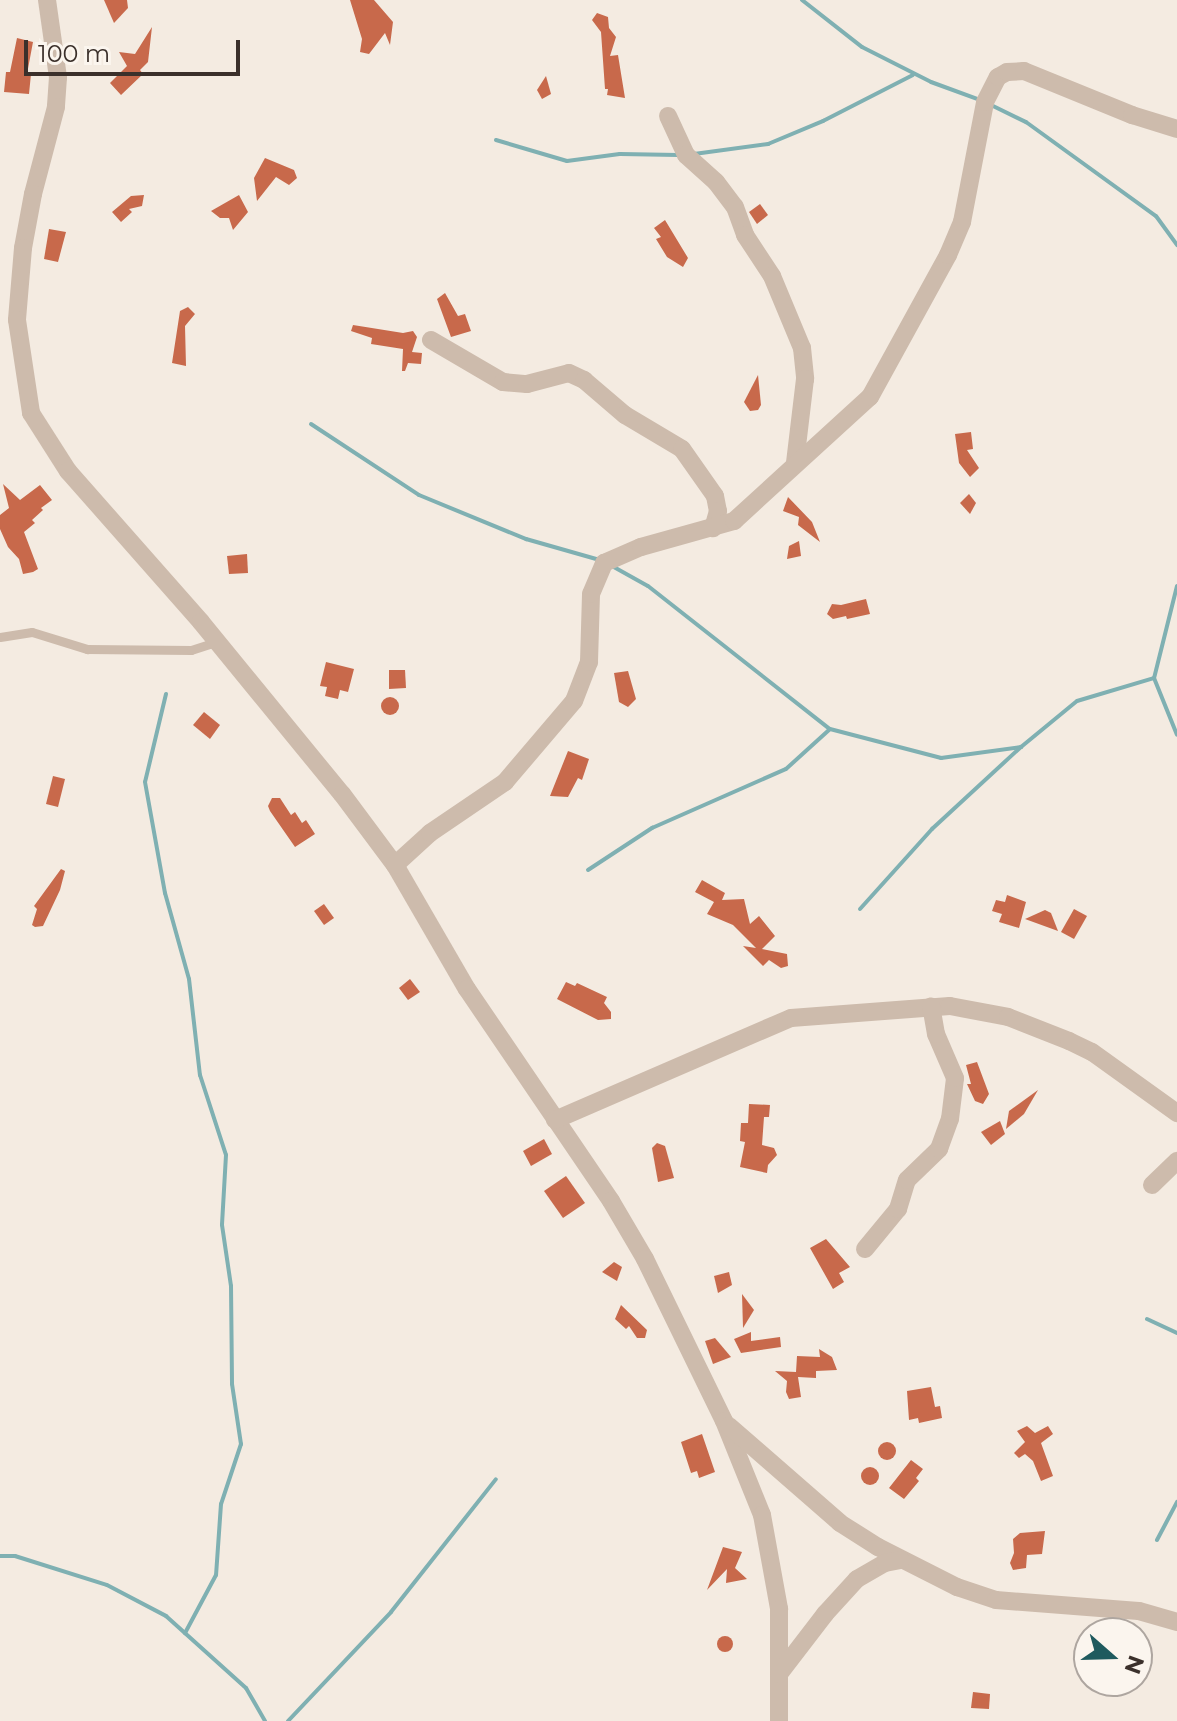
<!DOCTYPE html>
<style>
body{margin:0}
#map{position:relative;width:1177px;height:1721px;overflow:hidden;background:#f4ebe1;font-family:Montserrat,sans-serif}
div>[style]{position:absolute}
.stream>*{height:4px;margin:-2px;padding:0 2px;transform-origin:2px;border-radius:2px;background:#7fb0b2}
.building>*{inset:0;background:#c8694b}
.round{border-radius:50%}
.service>*{height:9px;margin:-4.5px;padding:0 4.5px;transform-origin:4.5px;border-radius:4.5px;background:#cdbbac}
.minor>*{height:18px;margin:-9px;padding:0 9px;transform-origin:9px;border-radius:9px;background:#cdbbac}
span{translate:-50% -50%;white-space:nowrap;text-align:center;line-height:1.15;-webkit-text-stroke:6px #fbf5ee;paint-order:stroke}
.north{position:absolute;left:1073px;top:1617px;width:80px;height:80px;box-sizing:border-box;background:#fbf5ee;border:2px solid #aea6a0;border-radius:50%;rotate:110deg;font-size:22px;font-weight:700;line-height:32px;text-align:center;color:#3b302b}
.north::after{content:'';display:block;margin:auto;width:28px;height:36px;background:#1f5a5e;clip-path:polygon(50% 0,100% 100%,50% 72%,0 100%)}
.scale{position:absolute;left:24px;top:40px;width:216px;height:36px;box-sizing:border-box;border:4px solid #3b302b;border-top:0;padding-left:10px;font-size:24px;line-height:28px;white-space:nowrap;color:#3b302b;-webkit-text-stroke:6px #fbf5ee;paint-order:stroke}
</style>
<div id="map">
<div class="stream">
<i style="left:802px;top:0;width:76px;rotate:38.1deg"></i>
<i style="left:862px;top:47px;width:77px;rotate:26.9deg"></i>
<i style="left:931px;top:82px;width:52px;rotate:20.2deg"></i>
<i style="left:991px;top:105px;width:39px;rotate:26deg"></i>
<i style="left:1026px;top:122px;width:160px;rotate:35.9deg"></i>
<i style="left:1156px;top:216px;width:36px;rotate:54deg"></i>
<i style="left:496px;top:140px;width:74px;rotate:16.5deg"></i>
<i style="left:567px;top:161px;width:53px;rotate:-7.5deg"></i>
<i style="left:620px;top:154px;width:58px;rotate:1deg"></i>
<i style="left:694px;top:154px;width:75px;rotate:-7.7deg"></i>
<i style="left:768px;top:144px;width:60px;rotate:-22.7deg"></i>
<i style="left:823px;top:121px;width:101px;rotate:-27.1deg"></i>
<i style="left:311px;top:424px;width:129px;rotate:33.3deg"></i>
<i style="left:419px;top:495px;width:116px;rotate:22.4deg"></i>
<i style="left:526px;top:539px;width:73px;rotate:15.9deg"></i>
<i style="left:612px;top:566px;width:41px;rotate:29.1deg"></i>
<i style="left:648px;top:586px;width:231px;rotate:38.2deg"></i>
<i style="left:830px;top:729px;width:115px;rotate:14.6deg"></i>
<i style="left:941px;top:758px;width:81px;rotate:-7.8deg"></i>
<i style="left:1021px;top:747px;width:72px;rotate:-39.4deg"></i>
<i style="left:1077px;top:701px;width:80px;rotate:-16.6deg"></i>
<i style="left:1177px;top:586px;width:95px;rotate:104deg"></i>
<i style="left:1154px;top:678px;width:61px;rotate:68deg"></i>
<i style="left:166px;top:694px;width:90px;rotate:103.4deg"></i>
<i style="left:145px;top:782px;width:113px;rotate:79.8deg"></i>
<i style="left:165px;top:893px;width:89px;rotate:74.4deg"></i>
<i style="left:189px;top:979px;width:97px;rotate:83.5deg"></i>
<i style="left:200px;top:1075px;width:84px;rotate:72deg"></i>
<i style="left:226px;top:1155px;width:70px;rotate:93.3deg"></i>
<i style="left:222px;top:1225px;width:62px;rotate:81.6deg"></i>
<i style="left:231px;top:1286px;width:98px;rotate:89.4deg"></i>
<i style="left:232px;top:1384px;width:61px;rotate:81.5deg"></i>
<i style="left:241px;top:1444px;width:63px;rotate:108.4deg"></i>
<i style="left:221px;top:1504px;width:71px;rotate:94deg"></i>
<i style="left:216px;top:1575px;width:66px;rotate:118.1deg"></i>
<i style="left:588px;top:870px;width:77px;rotate:-33.3deg"></i>
<i style="left:652px;top:828px;width:146px;rotate:-23.8deg"></i>
<i style="left:786px;top:769px;width:58px;rotate:-42.2deg"></i>
<i style="left:860px;top:909px;width:108px;rotate:-48deg"></i>
<i style="left:932px;top:829px;width:121px;rotate:-42.7deg"></i>
<i style="left:1147px;top:1319px;width:33px;rotate:25deg"></i>
<i style="left:1157px;top:1540px;width:43px;rotate:-62.2deg"></i>
<i style="left:0;top:1556px;width:15px"></i>
<i style="left:15px;top:1556px;width:96px;rotate:17.5deg"></i>
<i style="left:107px;top:1585px;width:67px;rotate:27.7deg"></i>
<i style="left:166px;top:1616px;width:108px;rotate:42deg"></i>
<i style="left:246px;top:1688px;width:38px;rotate:60deg"></i>
<i style="left:288px;top:1721px;width:150px;rotate:-46.6deg"></i>
<i style="left:391px;top:1612px;width:169px;rotate:-51.7deg"></i>
</div>
<div class="building">
<i style="clip-path:polygon(104px 0,127px 0,128px 8px,114px 23px)"></i>
<i style="clip-path:polygon(350px 0,374px 0,393px 22px,390px 45px,385px 33px,369px 54px,360px 52px,362px 39px)"></i>
<i style="clip-path:polygon(597px 13px,608px 17px,609px 28px,616px 37px,610px 56px,618px 55px,625px 98px,607px 95px,608px 89px,605px 89px,601px 32px,592px 20px)"></i>
<i style="clip-path:polygon(152px 27px,148px 62px,140px 70px,143px 74px,121px 95px,110px 83px,127px 66px,119px 52px,135px 54px)"></i>
<i style="clip-path:polygon(17px 38px,33px 42px,27px 74px,31px 74px,29px 94px,4px 92px,6px 72px,10px 72px)"></i>
<i style="clip-path:polygon(546px 76px,551px 94px,542px 99px,537px 90px)"></i>
<i style="clip-path:polygon(265px 158px,294px 170px,297px 178px,289px 185px,276px 177px,257px 201px,254px 178px)"></i>
<i style="clip-path:polygon(144px 195px,142px 206px,129px 209px,132px 212px,121px 222px,112px 212px,131px 196px)"></i>
<i style="clip-path:polygon(239px 195px,248px 212px,233px 230px,229px 218px,220px 218px,211px 211px)"></i>
<i style="clip-path:polygon(760px 204px,768px 215px,757px 224px,749px 212px)"></i>
<i style="clip-path:polygon(665px 220px,688px 258px,683px 267px,667px 257px,656px 239px,661px 237px,654px 228px)"></i>
<i style="clip-path:polygon(49px 229px,66px 232px,58px 262px,44px 259px)"></i>
<i style="clip-path:polygon(445px 293px,458px 316px,465px 314px,471px 331px,451px 337px,437px 299px)"></i>
<i style="clip-path:polygon(188px 307px,195px 314px,185px 326px,186px 366px,172px 363px,180px 311px)"></i>
<i style="clip-path:polygon(353px 325px,403px 333px,413px 331px,417px 337px,412px 352px,422px 353px,421px 364px,408px 363px,405px 371px,402px 371px,403px 349px,371px 344px,372px 338px,351px 331px)"></i>
<i style="clip-path:polygon(758px 375px,761px 405px,758px 410px,750px 411px,744px 402px)"></i>
<i style="clip-path:polygon(971px 432px,973px 449px,967px 450px,979px 468px,970px 477px,959px 463px,955px 434px)"></i>
<i style="clip-path:polygon(3px 484px,20px 500px,40px 485px,52px 500px,41px 508px,43px 510px,32px 520px,35px 523px,24px 532px,38px 569px,33px 572px,23px 574px,19px 559px,8px 547px,0 529px,0 515px,9px 508px)"></i>
<i style="clip-path:polygon(969px 494px,976px 503px,970px 514px,960px 503px)"></i>
<i style="clip-path:polygon(788px 497px,812px 522px,820px 542px,798px 525px,799px 517px,783px 511px)"></i>
<i style="clip-path:polygon(799px 541px,801px 556px,787px 559px,789px 546px)"></i>
<i style="clip-path:polygon(247px 554px,248px 573px,229px 574px,227px 556px)"></i>
<i style="clip-path:polygon(866px 599px,870px 614px,847px 619px,846px 616px,833px 619px,827px 614px,832px 604px,841px 605px)"></i>
<i style="clip-path:polygon(326px 662px,354px 669px,348px 692px,340px 690px,338px 699px,325px 696px,327px 687px,320px 686px)"></i>
<i style="clip-path:polygon(389px 670px,405px 670px,406px 688px,389px 689px)"></i>
<i style="clip-path:polygon(628px 671px,636px 699px,628px 707px,619px 702px,614px 673px)"></i>
<i class="round" style="left:381px;top:697px;width:18px;height:18px"></i>
<i style="clip-path:polygon(204px 712px,220px 725px,210px 739px,193px 725px)"></i>
<i style="clip-path:polygon(568px 751px,589px 759px,582px 780px,578px 778px,568px 797px,550px 796px)"></i>
<i style="clip-path:polygon(53px 776px,65px 779px,58px 807px,46px 804px)"></i>
<i style="clip-path:polygon(272px 798px,280px 798px,291px 815px,295px 812px,302px 823px,306px 820px,315px 834px,295px 847px,270px 811px,268px 806px)"></i>
<i style="clip-path:polygon(61px 869px,65px 871px,60px 890px,43px 926px,35px 927px,32px 925px,37px 909px,34px 906px)"></i>
<i style="clip-path:polygon(702px 880px,725px 893px,722px 900px,744px 899px,750px 924px,759px 916px,775px 936px,762px 949px,787px 954px,788px 966px,781px 968px,769px 960px,763px 966px,743px 946px,756px 948px,733px 925px,707px 914px,714px 902px,695px 892px)"></i>
<i style="clip-path:polygon(1007px 895px,1026px 902px,1019px 928px,999px 922px,1002px 914px,992px 911px,996px 900px,1005px 902px)"></i>
<i style="clip-path:polygon(324px 904px,334px 918px,324px 925px,314px 911px)"></i>
<i style="clip-path:polygon(1074px 909px,1087px 916px,1074px 939px,1061px 932px)"></i>
<i style="clip-path:polygon(1045px 910px,1051px 913px,1058px 931px,1025px 919px)"></i>
<i style="clip-path:polygon(410px 979px,420px 992px,408px 1000px,399px 988px)"></i>
<i style="clip-path:polygon(566px 982px,575px 986px,577px 983px,607px 997px,604px 1003px,611px 1012px,611px 1019px,598px 1020px,557px 999px)"></i>
<i style="clip-path:polygon(977px 1062px,989px 1094px,983px 1104px,975px 1101px,967px 1084px,971px 1084px,966px 1065px)"></i>
<i style="clip-path:polygon(1038px 1090px,1024px 1114px,1006px 1129px,1009px 1111px)"></i>
<i style="clip-path:polygon(749px 1104px,770px 1105px,769px 1117px,764px 1117px,762px 1145px,774px 1148px,777px 1155px,768px 1165px,767px 1173px,740px 1167px,745px 1142px,740px 1141px,741px 1123px,748px 1123px)"></i>
<i style="clip-path:polygon(1000px 1121px,1005px 1134px,991px 1145px,981px 1132px)"></i>
<i style="clip-path:polygon(544px 1139px,552px 1154px,531px 1166px,523px 1151px)"></i>
<i style="clip-path:polygon(657px 1143px,665px 1146px,674px 1178px,658px 1182px,652px 1148px)"></i>
<i style="clip-path:polygon(566px 1176px,585px 1203px,563px 1218px,544px 1191px)"></i>
<i style="clip-path:polygon(826px 1239px,850px 1267px,839px 1273px,844px 1282px,833px 1289px,810px 1248px)"></i>
<i style="clip-path:polygon(614px 1262px,622px 1267px,617px 1281px,602px 1272px)"></i>
<i style="clip-path:polygon(729px 1272px,732px 1285px,718px 1293px,714px 1276px)"></i>
<i style="clip-path:polygon(742px 1294px,754px 1310px,743px 1328px)"></i>
<i style="clip-path:polygon(621px 1305px,647px 1330px,645px 1338px,637px 1338px,629px 1326px,626px 1329px,615px 1319px)"></i>
<i style="clip-path:polygon(751px 1332px,751px 1341px,780px 1337px,781px 1347px,741px 1353px,734px 1339px)"></i>
<i style="clip-path:polygon(715px 1338px,731px 1357px,713px 1364px,705px 1341px)"></i>
<i style="clip-path:polygon(819px 1349px,832px 1357px,837px 1370px,816px 1371px,816px 1378px,798px 1377px,801px 1397px,789px 1399px,786px 1392px,787px 1381px,775px 1371px,796px 1372px,797px 1356px,820px 1357px)"></i>
<i style="clip-path:polygon(931px 1387px,935px 1407px,940px 1406px,942px 1418px,919px 1423px,918px 1418px,909px 1420px,907px 1391px)"></i>
<i style="clip-path:polygon(1027px 1426px,1035px 1433px,1048px 1426px,1053px 1434px,1041px 1443px,1053px 1476px,1041px 1481px,1033px 1461px,1025px 1454px,1019px 1458px,1014px 1453px,1025px 1442px,1017px 1431px)"></i>
<i style="clip-path:polygon(702px 1434px,715px 1472px,699px 1478px,697px 1471px,691px 1473px,681px 1442px)"></i>
<i class="round" style="left:878px;top:1442px;width:18px;height:18px"></i>
<i style="clip-path:polygon(911px 1460px,923px 1469px,916px 1478px,919px 1481px,904px 1499px,889px 1488px)"></i>
<i class="round" style="left:861px;top:1467px;width:18px;height:18px"></i>
<i style="clip-path:polygon(1045px 1531px,1042px 1554px,1027px 1555px,1026px 1568px,1013px 1570px,1010px 1563px,1014px 1553px,1013px 1539px,1020px 1533px)"></i>
<i style="clip-path:polygon(723px 1547px,742px 1552px,735px 1568px,747px 1579px,726px 1583px,727px 1569px,707px 1590px)"></i>
<i class="round" style="left:717px;top:1636px;width:16px;height:16px"></i>
<i style="clip-path:polygon(973px 1692px,990px 1694px,989px 1709px,971px 1708px)"></i>
</div>
<div class="service">
<i style="left:0;top:637px;width:32px;rotate:-9deg"></i>
<i style="left:32px;top:632px;width:58px;rotate:17.2deg"></i>
<i style="left:87px;top:649px;width:104px;rotate:0.6deg"></i>
<i style="left:191px;top:650px;width:26px;rotate:-18deg"></i>
</div>
<div class="minor">
<i style="left:47px;top:0;width:78px;rotate:81.9deg"></i>
<i style="left:58px;top:77px;width:30px;rotate:94deg"></i>
<i style="left:56px;top:107px;width:90px;rotate:104.8deg"></i>
<i style="left:33px;top:194px;width:55px;rotate:100.5deg"></i>
<i style="left:23px;top:248px;width:72px;rotate:94.8deg"></i>
<i style="left:17px;top:320px;width:94px;rotate:81.4deg"></i>
<i style="left:31px;top:413px;width:69px;rotate:57.5deg"></i>
<i style="left:68px;top:471px;width:201px;rotate:48.6deg"></i>
<i style="left:201px;top:622px;width:222px;rotate:50.7deg"></i>
<i style="left:342px;top:794px;width:89px;rotate:53.3deg"></i>
<i style="left:395px;top:865px;width:143px;rotate:59.9deg"></i>
<i style="left:467px;top:989px;width:256px;rotate:55.8deg"></i>
<i style="left:611px;top:1201px;width:67px;rotate:59.6deg"></i>
<i style="left:645px;top:1259px;width:180px;rotate:64deg"></i>
<i style="left:724px;top:1421px;width:101px;rotate:68deg"></i>
<i style="left:762px;top:1515px;width:96px;rotate:79.7deg"></i>
<i style="left:779px;top:1609px;width:112px;rotate:90deg"></i>
<i style="left:668px;top:116px;width:43px;rotate:65.2deg"></i>
<i style="left:686px;top:155px;width:40px;rotate:42deg"></i>
<i style="left:716px;top:182px;width:31px;rotate:53deg"></i>
<i style="left:735px;top:207px;width:30px;rotate:70deg"></i>
<i style="left:745px;top:235px;width:49px;rotate:56.6deg"></i>
<i style="left:772px;top:276px;width:78px;rotate:67.4deg"></i>
<i style="left:802px;top:348px;width:31px;rotate:84deg"></i>
<i style="left:805px;top:379px;width:85px;rotate:96.8deg"></i>
<i style="left:431px;top:340px;width:83px;rotate:30.3deg"></i>
<i style="left:503px;top:382px;width:24px;rotate:5deg"></i>
<i style="left:527px;top:384px;width:43px;rotate:-14.7deg"></i>
<i style="left:569px;top:373px;width:17px;rotate:25deg"></i>
<i style="left:584px;top:380px;width:54px;rotate:40.5deg"></i>
<i style="left:625px;top:415px;width:66px;rotate:30.8deg"></i>
<i style="left:682px;top:449px;width:57px;rotate:54.9deg"></i>
<i style="left:715px;top:496px;width:15px;rotate:79deg"></i>
<i style="left:718px;top:511px;width:18px;rotate:106deg"></i>
<i style="left:395px;top:865px;width:47px;rotate:-42.4deg"></i>
<i style="left:430px;top:833px;width:91px;rotate:-34.2deg"></i>
<i style="left:505px;top:782px;width:106px;rotate:-49.6deg"></i>
<i style="left:574px;top:701px;width:42px;rotate:-69deg"></i>
<i style="left:589px;top:662px;width:68px;rotate:-88.3deg"></i>
<i style="left:591px;top:594px;width:34px;rotate:-67deg"></i>
<i style="left:604px;top:563px;width:40px;rotate:-23.4deg"></i>
<i style="left:641px;top:547px;width:97px;rotate:-15.6deg"></i>
<i style="left:734px;top:521px;width:184px;rotate:-42.4deg"></i>
<i style="left:870px;top:397px;width:162px;rotate:-61.2deg"></i>
<i style="left:948px;top:255px;width:36px;rotate:-67deg"></i>
<i style="left:962px;top:222px;width:122px;rotate:-79.1deg"></i>
<i style="left:985px;top:102px;width:28px;rotate:-63deg"></i>
<i style="left:998px;top:77px;width:10px;rotate:-29deg"></i>
<i style="left:1007px;top:72px;width:17px;rotate:-3deg"></i>
<i style="left:1024px;top:71px;width:117px;rotate:22.2deg"></i>
<i style="left:1132px;top:115px;width:47px;rotate:17.3deg"></i>
<i style="left:555px;top:1120px;width:257px;rotate:-23.4deg"></i>
<i style="left:791px;top:1018px;width:159px;rotate:-4.3deg"></i>
<i style="left:950px;top:1006px;width:59px;rotate:10.7deg"></i>
<i style="left:1008px;top:1017px;width:66px;rotate:21.5deg"></i>
<i style="left:1069px;top:1041px;width:25px;rotate:26deg"></i>
<i style="left:1092px;top:1052px;width:105px;rotate:35.7deg"></i>
<i style="left:1152px;top:1185px;width:35px;rotate:-44deg"></i>
<i style="left:865px;top:1249px;width:52px;rotate:-50.5deg"></i>
<i style="left:898px;top:1209px;width:30px;rotate:-73deg"></i>
<i style="left:907px;top:1180px;width:45px;rotate:-44.1deg"></i>
<i style="left:939px;top:1149px;width:32px;rotate:-70deg"></i>
<i style="left:950px;top:1119px;width:41px;rotate:-83deg"></i>
<i style="left:955px;top:1078px;width:48px;rotate:-113.4deg"></i>
<i style="left:936px;top:1034px;width:28px;rotate:-100deg"></i>
<i style="left:729px;top:1426px;width:147px;rotate:41.1deg"></i>
<i style="left:840px;top:1523px;width:45px;rotate:32.3deg"></i>
<i style="left:878px;top:1547px;width:89px;rotate:26.9deg"></i>
<i style="left:957px;top:1587px;width:41px;rotate:18.4deg"></i>
<i style="left:996px;top:1600px;width:143px;rotate:4.4deg"></i>
<i style="left:1139px;top:1611px;width:40px;rotate:16deg"></i>
<i style="left:779px;top:1674px;width:76px;rotate:-52.5deg"></i>
<i style="left:825px;top:1614px;width:47px;rotate:-47.6deg"></i>
<i style="left:857px;top:1579px;width:32px;rotate:-30deg"></i>
<i style="left:885px;top:1563px;width:16px;rotate:-11deg"></i>
</div>
<div class="north">N</div>
<div class="scale">100 m</div>
</div>
